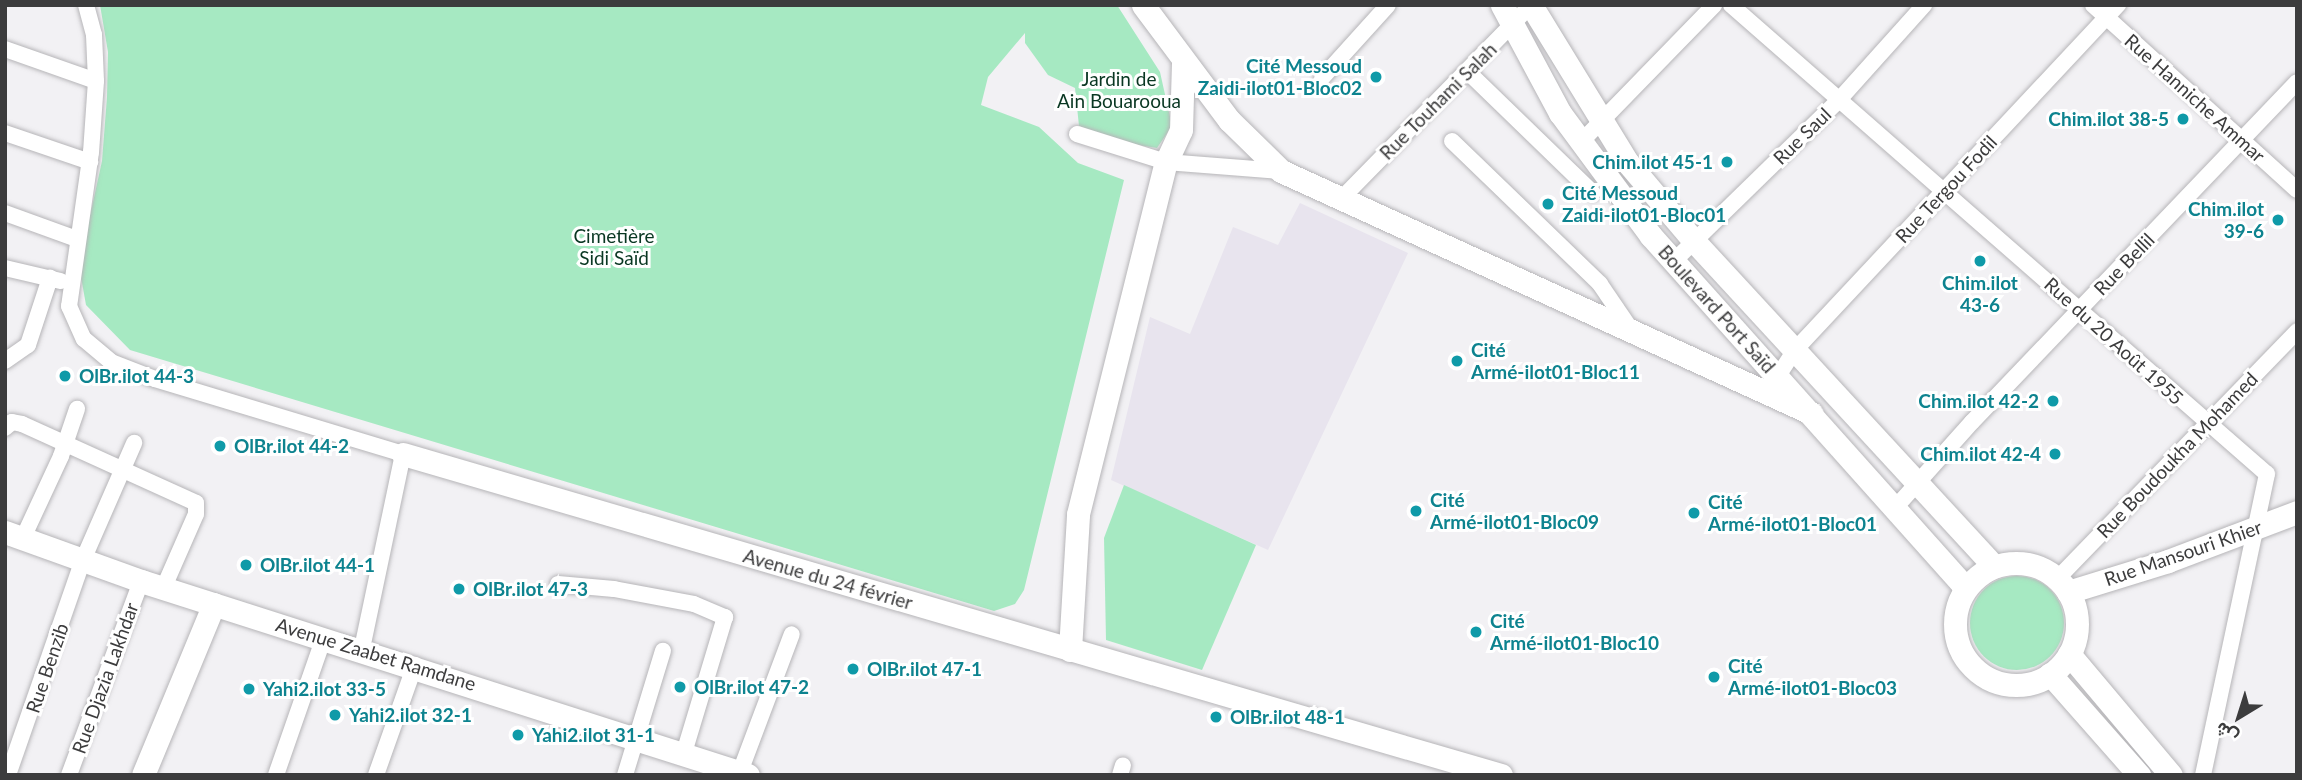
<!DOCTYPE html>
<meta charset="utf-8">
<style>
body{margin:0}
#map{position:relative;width:2302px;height:780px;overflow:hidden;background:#f2f1f4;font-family:Lato,Vazirmatn,sans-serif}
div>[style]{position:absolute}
.built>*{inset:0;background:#e8e4ee}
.green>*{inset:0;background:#a6e9c2}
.round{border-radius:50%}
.roads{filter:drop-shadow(0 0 2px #b6b5b8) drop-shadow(0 0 2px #b6b5b8)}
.street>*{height:16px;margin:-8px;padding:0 8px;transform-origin:8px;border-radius:8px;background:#fff}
.secondary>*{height:23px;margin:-11.5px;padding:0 11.5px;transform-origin:11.5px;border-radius:11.5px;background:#fff}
.secondary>.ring{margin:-11.5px;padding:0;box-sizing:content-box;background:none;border:23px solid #fff;border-radius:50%}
.dots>*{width:19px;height:19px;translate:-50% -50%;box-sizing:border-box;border:4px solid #fff;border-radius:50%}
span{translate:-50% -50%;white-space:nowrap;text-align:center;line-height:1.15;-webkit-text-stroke:6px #fff;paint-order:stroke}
.culture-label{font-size:19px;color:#0d838f;font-weight:700}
.right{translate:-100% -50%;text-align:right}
.left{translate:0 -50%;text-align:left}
.park-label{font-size:19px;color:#093722}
.street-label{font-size:19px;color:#3c3c3d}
.frame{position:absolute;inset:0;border:7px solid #3c3c3d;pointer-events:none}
.north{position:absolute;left:2204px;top:682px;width:70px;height:70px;-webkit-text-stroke:5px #fff;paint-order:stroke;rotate:218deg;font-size:19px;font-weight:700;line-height:28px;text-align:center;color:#3c3c3d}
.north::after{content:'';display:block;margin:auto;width:24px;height:32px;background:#3c3c3d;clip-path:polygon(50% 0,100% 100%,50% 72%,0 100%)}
</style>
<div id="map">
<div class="built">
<i style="clip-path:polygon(1300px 203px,1408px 253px,1268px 550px,1111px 480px,1150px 317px,1190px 334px,1233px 227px,1278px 245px)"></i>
</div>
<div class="green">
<i style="clip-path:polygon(100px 5px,1117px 5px,1160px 72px,1172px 126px,1157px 148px,1120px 142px,1079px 126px,1075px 88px,1048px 75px,1025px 43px,1025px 33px,988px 77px,981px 105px,1039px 127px,1078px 163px,1124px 180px,1024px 590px,1015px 604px,994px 611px,130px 350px,86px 305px,79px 266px,102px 161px,107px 97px,108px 52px)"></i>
<i style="clip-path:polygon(1124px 485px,1256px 545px,1202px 670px,1106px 640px,1104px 538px)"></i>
<i class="round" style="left:1970px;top:576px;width:94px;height:94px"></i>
</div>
<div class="roads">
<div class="street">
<i style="left:86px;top:5px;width:31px;rotate:75deg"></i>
<i style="left:94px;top:35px;width:46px;rotate:87.5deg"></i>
<i style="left:96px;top:81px;width:71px;rotate:94deg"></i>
<i style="left:91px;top:152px;width:156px;rotate:98.1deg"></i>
<i style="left:69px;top:306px;width:36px;rotate:66deg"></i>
<i style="left:84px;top:339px;width:35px;rotate:40deg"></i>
<i style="left:111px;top:362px;width:47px;rotate:21.1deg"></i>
<i style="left:155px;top:379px;width:259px;rotate:16.8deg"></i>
<i style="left:403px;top:454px;width:199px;rotate:101.9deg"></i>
<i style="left:1731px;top:5px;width:712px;rotate:41.19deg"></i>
<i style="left:2267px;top:474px;width:308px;rotate:102deg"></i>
<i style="left:2093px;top:5px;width:275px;rotate:42.2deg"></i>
<i style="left:5px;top:49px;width:96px;rotate:19.4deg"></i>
<i style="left:1467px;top:71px;width:175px;rotate:44.1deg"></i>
<i style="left:1322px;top:78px;width:98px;rotate:-47.9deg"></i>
<i style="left:5px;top:133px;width:90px;rotate:18.8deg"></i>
<i style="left:1077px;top:134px;width:93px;rotate:17.5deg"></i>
<i style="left:1166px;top:162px;width:115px;rotate:4.5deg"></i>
<i style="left:1452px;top:141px;width:206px;rotate:44deg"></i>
<i style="left:1600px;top:284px;width:57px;rotate:55.8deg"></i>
<i style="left:1581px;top:142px;width:191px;rotate:-45.8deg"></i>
<i style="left:1344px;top:196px;width:267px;rotate:-45.6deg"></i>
<i style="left:5px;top:213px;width:77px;rotate:19.9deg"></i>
<i style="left:1674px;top:261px;width:229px;rotate:-44.3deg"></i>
<i style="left:1838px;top:101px;width:129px;rotate:-48.1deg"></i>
<i style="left:5px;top:268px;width:57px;rotate:13.1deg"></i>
<i style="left:5px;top:361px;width:28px;rotate:-35deg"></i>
<i style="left:28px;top:345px;width:71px;rotate:-71.8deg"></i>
<i style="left:1778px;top:376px;width:31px;rotate:-57deg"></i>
<i style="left:1795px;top:350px;width:473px;rotate:-46.9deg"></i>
<i style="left:5px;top:428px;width:9px;rotate:-41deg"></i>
<i style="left:12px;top:422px;width:10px;rotate:11deg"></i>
<i style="left:22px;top:424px;width:191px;rotate:24.4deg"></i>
<i style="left:196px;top:503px;width:11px;rotate:90deg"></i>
<i style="left:196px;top:514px;width:80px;rotate:113.7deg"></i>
<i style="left:1895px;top:508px;width:115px;rotate:-48.2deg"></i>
<i style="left:1972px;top:422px;width:470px;rotate:-46.3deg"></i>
<i style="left:23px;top:538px;width:90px;rotate:-65.1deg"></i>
<i style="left:61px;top:456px;width:50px;rotate:-71.2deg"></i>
<i style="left:2057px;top:579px;width:345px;rotate:-45.9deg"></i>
<i style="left:558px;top:584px;width:56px;rotate:5.1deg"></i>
<i style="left:614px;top:589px;width:81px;rotate:10.6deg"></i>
<i style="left:694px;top:604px;width:34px;rotate:23deg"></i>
<i style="left:725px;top:617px;width:142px;rotate:106.8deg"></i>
<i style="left:740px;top:772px;width:147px;rotate:-69.4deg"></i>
<i style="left:8px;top:775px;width:228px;rotate:-70.8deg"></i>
<i style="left:83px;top:560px;width:128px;rotate:-66.4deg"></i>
<i style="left:69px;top:775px;width:207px;rotate:-69.6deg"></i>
<i style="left:276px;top:775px;width:146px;rotate:-70.8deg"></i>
<i style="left:376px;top:775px;width:117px;rotate:-70.5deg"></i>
<i style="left:625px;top:775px;width:130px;rotate:-73deg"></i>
<i style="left:1120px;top:775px;width:10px;rotate:-73deg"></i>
</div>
<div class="secondary">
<i style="left:1143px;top:5px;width:144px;rotate:53.2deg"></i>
<i style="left:1229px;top:120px;width:73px;rotate:44.4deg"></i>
<i style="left:1281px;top:171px;width:583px;rotate:24.54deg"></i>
<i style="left:1502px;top:5px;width:123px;rotate:61.8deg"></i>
<i style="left:1560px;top:113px;width:153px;rotate:53.5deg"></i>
<i style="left:1651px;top:236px;width:472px;rotate:48.2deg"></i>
<i style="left:1531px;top:5px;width:185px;rotate:58.5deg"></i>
<i style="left:1628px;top:163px;width:101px;rotate:49.8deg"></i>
<i style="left:1693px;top:240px;width:444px;rotate:47.3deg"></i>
<i style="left:403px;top:454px;width:1144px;rotate:16.3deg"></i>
<i style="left:5px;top:532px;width:145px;rotate:19.8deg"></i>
<i style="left:141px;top:581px;width:637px;rotate:17.72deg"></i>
<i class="ring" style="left:1955px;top:563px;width:99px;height:99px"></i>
<i style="left:2068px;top:592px;width:105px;rotate:-17.2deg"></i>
<i style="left:2168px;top:561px;width:138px;rotate:-20.8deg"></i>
<i style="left:1070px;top:650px;width:136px;rotate:-86.6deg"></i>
<i style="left:1078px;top:514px;width:363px;rotate:-76deg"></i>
<i style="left:1166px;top:162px;width:35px;rotate:-65deg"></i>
<i style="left:1181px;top:130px;width:68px;rotate:-88.3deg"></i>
<i style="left:2069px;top:654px;width:158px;rotate:49.9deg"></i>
<i style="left:2050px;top:674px;width:135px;rotate:48.6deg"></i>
<i style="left:143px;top:775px;width:185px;rotate:-67.5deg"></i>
</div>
</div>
<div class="dots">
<i style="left:1376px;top:77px;background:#0f9aa8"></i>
<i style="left:2183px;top:119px;background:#0f9aa8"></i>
<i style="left:1727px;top:162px;background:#0f9aa8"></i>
<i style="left:1548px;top:204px;background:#0f9aa8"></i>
<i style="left:2278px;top:220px;background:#0f9aa8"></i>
<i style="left:1980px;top:261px;background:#0f9aa8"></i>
<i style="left:1457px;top:361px;background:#0f9aa8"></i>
<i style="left:65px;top:376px;background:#0f9aa8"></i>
<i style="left:2053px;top:401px;background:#0f9aa8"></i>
<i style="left:220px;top:446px;background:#0f9aa8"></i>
<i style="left:2055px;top:454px;background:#0f9aa8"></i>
<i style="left:1416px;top:511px;background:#0f9aa8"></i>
<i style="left:1694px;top:513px;background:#0f9aa8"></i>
<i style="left:246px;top:565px;background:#0f9aa8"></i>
<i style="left:459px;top:589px;background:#0f9aa8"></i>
<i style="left:1476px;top:632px;background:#0f9aa8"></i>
<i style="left:853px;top:669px;background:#0f9aa8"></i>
<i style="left:1714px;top:677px;background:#0f9aa8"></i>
<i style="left:680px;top:687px;background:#0f9aa8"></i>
<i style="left:249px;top:689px;background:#0f9aa8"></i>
<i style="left:335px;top:715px;background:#0f9aa8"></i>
<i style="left:1216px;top:717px;background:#0f9aa8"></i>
<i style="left:518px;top:735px;background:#0f9aa8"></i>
</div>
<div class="culture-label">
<span class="right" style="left:1362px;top:77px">Cité Messoud<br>Zaidi-ilot01-Bloc02</span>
<span class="right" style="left:2169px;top:119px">Chim.ilot 38-5</span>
<span class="right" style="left:1713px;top:162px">Chim.ilot 45-1</span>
<span class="left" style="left:1562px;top:204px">Cité Messoud<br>Zaidi-ilot01-Bloc01</span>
<span class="right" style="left:2264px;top:220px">Chim.ilot<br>39-6</span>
<span style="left:1980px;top:294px">Chim.ilot<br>43-6</span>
<span class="left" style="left:1471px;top:361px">Cité<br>Armé-ilot01-Bloc11</span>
<span class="left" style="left:79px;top:376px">OlBr.ilot 44-3</span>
<span class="right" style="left:2039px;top:401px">Chim.ilot 42-2</span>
<span class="left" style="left:234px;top:446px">OlBr.ilot 44-2</span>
<span class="right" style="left:2041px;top:454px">Chim.ilot 42-4</span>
<span class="left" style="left:1430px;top:511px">Cité<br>Armé-ilot01-Bloc09</span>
<span class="left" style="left:1708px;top:513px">Cité<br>Armé-ilot01-Bloc01</span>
<span class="left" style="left:260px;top:565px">OlBr.ilot 44-1</span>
<span class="left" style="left:473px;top:589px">OlBr.ilot 47-3</span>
<span class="left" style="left:1490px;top:632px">Cité<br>Armé-ilot01-Bloc10</span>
<span class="left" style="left:1728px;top:677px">Cité<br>Armé-ilot01-Bloc03</span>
<span class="left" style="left:867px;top:669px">OlBr.ilot 47-1</span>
<span class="left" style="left:694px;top:687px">OlBr.ilot 47-2</span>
<span class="left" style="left:263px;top:689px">Yahi2.ilot 33-5</span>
<span class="left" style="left:349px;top:715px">Yahi2.ilot 32-1</span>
<span class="left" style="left:1230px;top:717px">OlBr.ilot 48-1</span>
<span class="left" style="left:532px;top:735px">Yahi2.ilot 31-1</span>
</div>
<div class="park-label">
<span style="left:1119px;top:90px">Jardin de<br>Ain Bouarooua</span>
<span style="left:614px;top:247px">Cimetière<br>Sidi Saïd</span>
</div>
<div class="street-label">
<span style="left:2195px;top:98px;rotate:42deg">Rue Hanniche Ammar</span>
<span style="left:1438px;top:101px;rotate:-45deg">Rue Touhami Salah</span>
<span style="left:1802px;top:136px;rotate:-44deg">Rue Saul</span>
<span style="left:1946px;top:189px;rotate:-47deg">Rue Tergou Fodil</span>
<span style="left:2124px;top:264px;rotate:-46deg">Rue Bellil</span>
<span style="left:1717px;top:309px;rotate:48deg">Boulevard Port Saïd</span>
<span style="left:2114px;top:341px;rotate:42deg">Rue du 20 Août 1955</span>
<span style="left:2177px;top:455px;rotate:-46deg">Rue Boudoukha Mohamed</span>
<span style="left:2183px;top:553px;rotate:-19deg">Rue Mansouri Khier</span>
<span style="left:828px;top:579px;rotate:16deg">Avenue du 24 février</span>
<span style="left:376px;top:654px;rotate:17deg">Avenue Zaabet Ramdane</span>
<span style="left:47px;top:668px;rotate:-71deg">Rue Benzib</span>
<span style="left:105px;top:678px;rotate:-70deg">Rue Djazia Lakhdar</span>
</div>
<div class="frame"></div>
<div class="north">ش</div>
</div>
